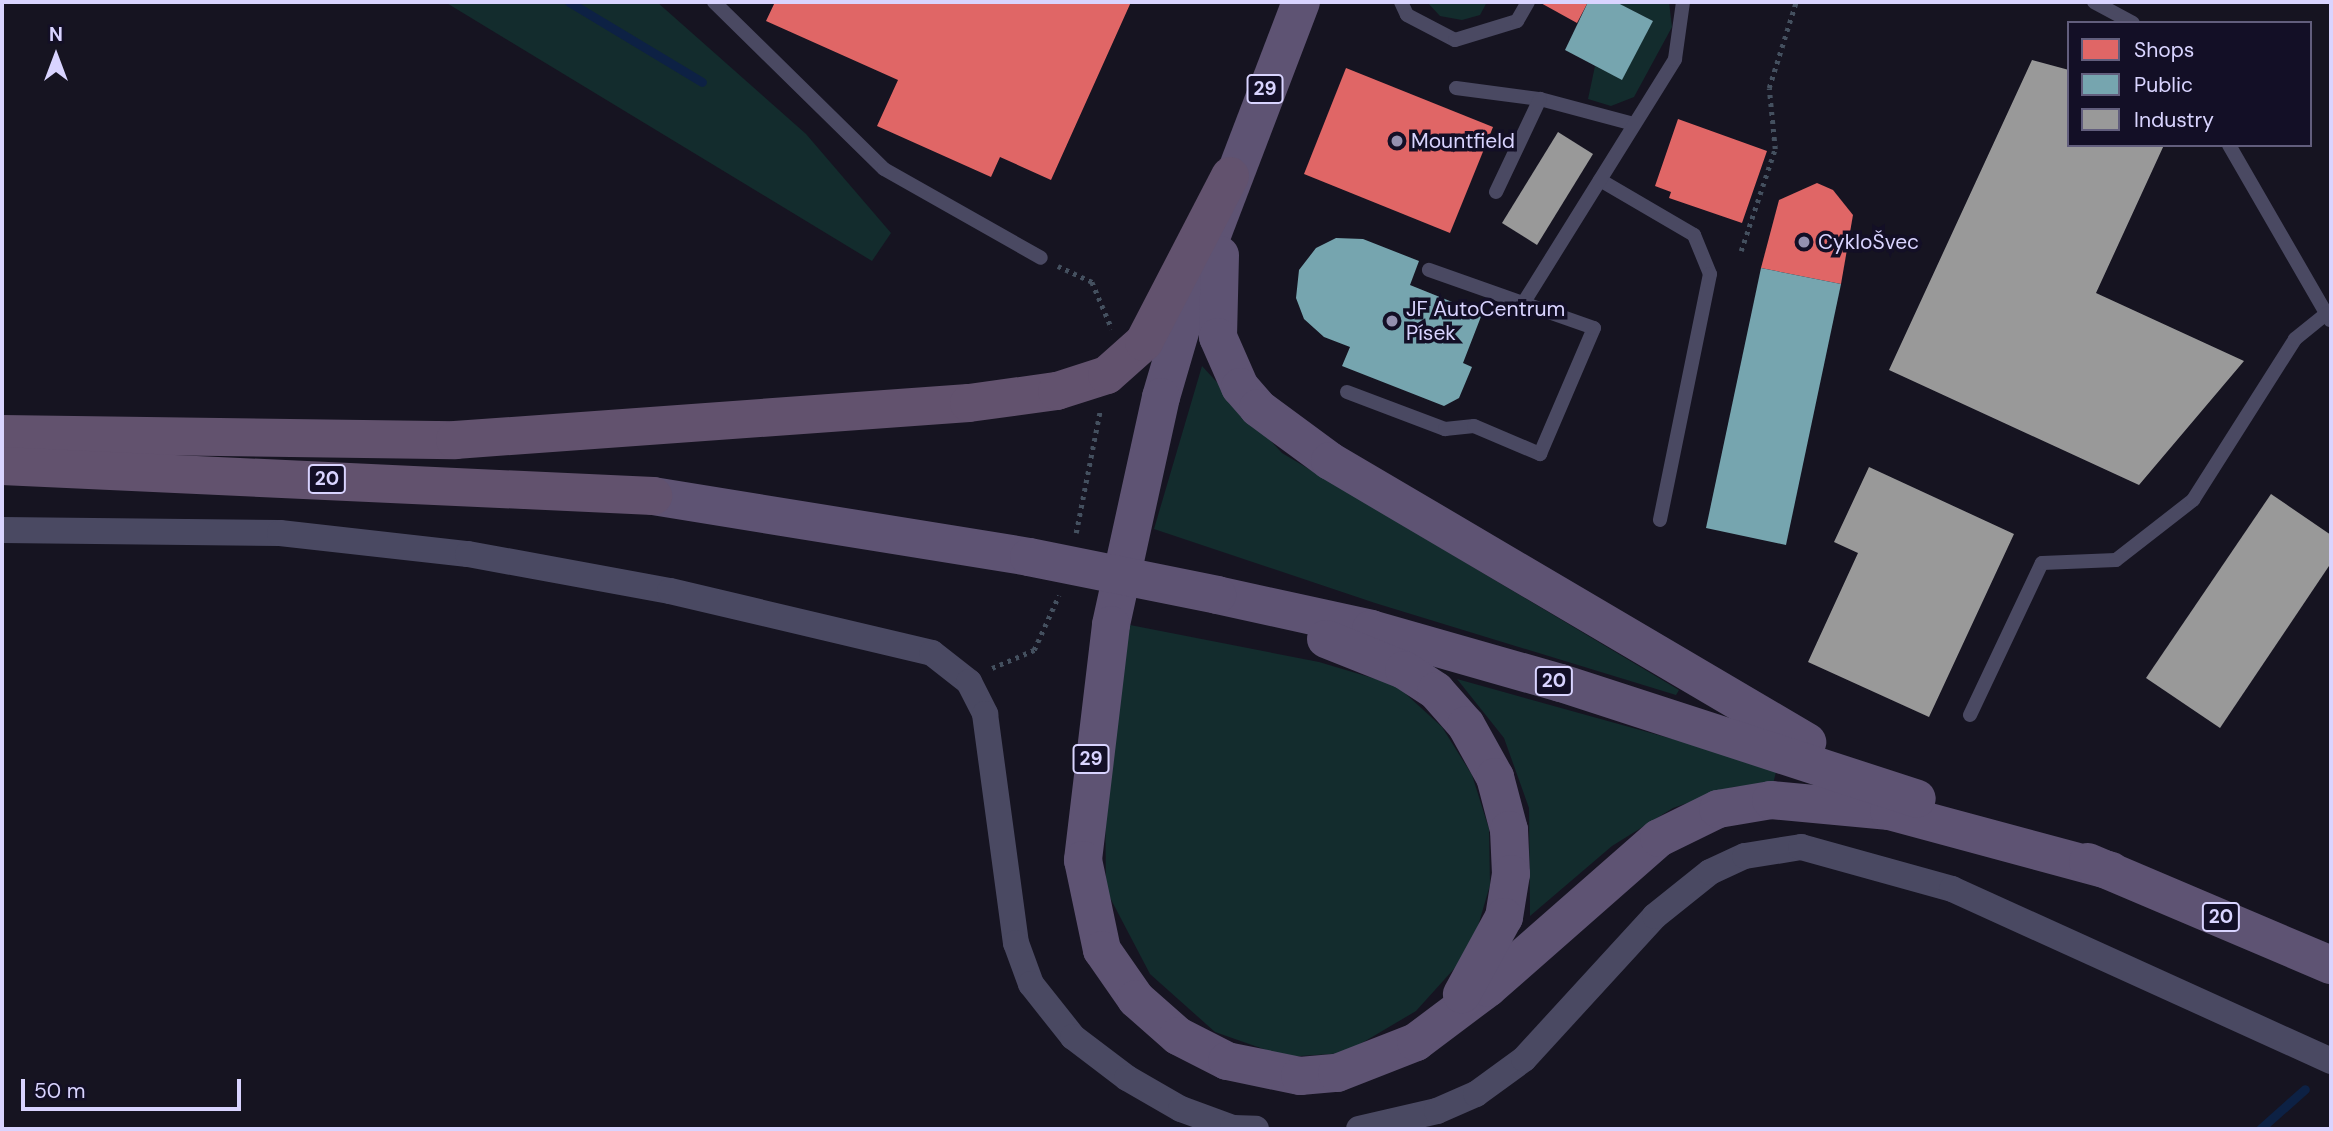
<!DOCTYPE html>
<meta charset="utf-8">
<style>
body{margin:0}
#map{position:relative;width:2333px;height:1131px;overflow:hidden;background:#161421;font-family:"DM Sans",sans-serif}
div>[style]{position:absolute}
.green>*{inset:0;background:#132c2d}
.shops>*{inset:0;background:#e06666}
.public>*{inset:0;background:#76a5af}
.industry>*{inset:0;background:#999}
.stream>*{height:9px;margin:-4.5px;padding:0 4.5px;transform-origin:4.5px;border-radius:4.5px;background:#0d2144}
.path>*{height:4.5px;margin-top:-2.25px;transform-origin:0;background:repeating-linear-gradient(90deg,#44505f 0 3.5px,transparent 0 8.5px)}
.service>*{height:14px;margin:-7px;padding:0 7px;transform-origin:7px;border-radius:7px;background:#4a4962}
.minor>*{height:26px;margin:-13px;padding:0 13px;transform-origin:13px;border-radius:13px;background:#4a4962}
.primary>*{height:38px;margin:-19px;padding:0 19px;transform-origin:19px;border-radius:19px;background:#5e5373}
.trunk>*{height:38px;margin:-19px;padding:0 19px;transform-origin:19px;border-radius:19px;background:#62526e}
.primary-bridge>*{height:38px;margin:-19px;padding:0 19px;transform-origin:19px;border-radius:19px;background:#5e5373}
.dots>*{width:19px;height:19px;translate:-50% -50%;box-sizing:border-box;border:4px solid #130f26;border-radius:50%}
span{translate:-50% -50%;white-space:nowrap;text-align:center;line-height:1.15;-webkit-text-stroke:7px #130f26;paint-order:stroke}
.shield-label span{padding:2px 5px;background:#130f26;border:2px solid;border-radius:5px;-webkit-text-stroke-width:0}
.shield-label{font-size:19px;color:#d9d4ff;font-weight:700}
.poi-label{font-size:21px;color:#d9d4ff}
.left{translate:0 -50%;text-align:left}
.frame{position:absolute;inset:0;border:4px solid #d9d4ff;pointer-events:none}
.legend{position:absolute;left:2067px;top:21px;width:245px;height:126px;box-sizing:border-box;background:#130f26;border:2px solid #625e7d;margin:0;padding:9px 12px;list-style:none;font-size:21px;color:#d9d4ff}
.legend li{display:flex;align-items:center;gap:14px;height:35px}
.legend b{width:35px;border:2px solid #625e7d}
.north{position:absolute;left:21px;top:21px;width:70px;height:70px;-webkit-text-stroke:5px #130f26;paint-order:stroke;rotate:0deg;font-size:19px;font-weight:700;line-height:28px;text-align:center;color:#d9d4ff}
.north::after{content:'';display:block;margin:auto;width:24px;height:32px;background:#d9d4ff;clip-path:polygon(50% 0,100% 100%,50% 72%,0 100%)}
.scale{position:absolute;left:21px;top:1079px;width:220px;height:32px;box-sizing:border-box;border:4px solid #d9d4ff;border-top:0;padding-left:9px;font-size:21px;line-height:24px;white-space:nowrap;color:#d9d4ff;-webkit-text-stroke:5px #130f26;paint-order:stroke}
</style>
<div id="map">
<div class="green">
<i style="clip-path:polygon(445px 2px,657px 2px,806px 134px,891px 233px,872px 261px)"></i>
<i style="clip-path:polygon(1427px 2px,1487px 2px,1480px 15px,1462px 20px,1440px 16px)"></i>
<i style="clip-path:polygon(1616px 2px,1669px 2px,1672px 27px,1634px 97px,1611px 106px,1588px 99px,1595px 66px,1622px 79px,1653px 21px)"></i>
<i style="clip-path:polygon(1202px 366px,1282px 453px,1679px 690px,1676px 695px,1375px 603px,1154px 529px)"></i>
<i style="clip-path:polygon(1130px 625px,1319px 662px,1396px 685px,1442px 727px,1472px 775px,1489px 829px,1490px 885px,1471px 950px,1416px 1011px,1345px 1053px,1286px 1057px,1215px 1032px,1150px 974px,1106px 890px,1105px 790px)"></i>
<i style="clip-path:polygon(1457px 679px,1777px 768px,1773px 784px,1733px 787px,1673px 808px,1612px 846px,1530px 916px,1529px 808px,1504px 738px)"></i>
</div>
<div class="shops">
<i style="clip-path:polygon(775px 2px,1131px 2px,1051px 180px,1000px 157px,991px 177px,877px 126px,898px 80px,766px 21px)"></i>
<i style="clip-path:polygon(1539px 2px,1588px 2px,1577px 23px)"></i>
<i style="clip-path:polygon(1346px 68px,1493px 127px,1450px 233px,1304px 174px)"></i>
<i style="clip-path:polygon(1678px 119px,1767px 151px,1742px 223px,1669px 198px,1671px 192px,1655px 186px)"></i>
<i style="clip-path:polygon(1817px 183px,1833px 190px,1853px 215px,1841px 284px,1761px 268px,1779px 200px)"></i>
</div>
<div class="public">
<i style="clip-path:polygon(1588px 2px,1616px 2px,1653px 21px,1622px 80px,1565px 50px)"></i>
<i style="clip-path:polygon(1336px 238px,1363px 239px,1419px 261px,1410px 285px,1482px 314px,1463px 363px,1472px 367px,1459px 398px,1444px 406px,1342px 366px,1350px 347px,1324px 337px,1304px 319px,1296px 298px,1299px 270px,1316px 248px)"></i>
<i style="clip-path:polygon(1761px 268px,1841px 284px,1786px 545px,1706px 528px)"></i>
</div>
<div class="industry">
<i style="clip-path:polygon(2032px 60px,2069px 70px,2069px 145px,2164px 145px,2096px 293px,2244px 361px,2139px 485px,1889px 370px)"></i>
<i style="clip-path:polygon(1558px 132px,1593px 154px,1537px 245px,1502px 223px)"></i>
<i style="clip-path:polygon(1869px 467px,2014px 534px,1929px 717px,1808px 662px,1858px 553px,1834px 542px)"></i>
<i style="clip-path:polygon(2271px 494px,2331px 535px,2331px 563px,2220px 728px,2146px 678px)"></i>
</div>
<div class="stream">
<i style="left:569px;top:2px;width:155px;rotate:31deg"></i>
<i style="left:2260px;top:1129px;width:60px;rotate:-41.6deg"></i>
</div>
<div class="path">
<i style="left:1741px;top:251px;width:108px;rotate:-71.6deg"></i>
<i style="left:1775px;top:149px;width:61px;rotate:-95.6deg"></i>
<i style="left:1769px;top:88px;width:90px;rotate:-72.6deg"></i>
<i style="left:1058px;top:266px;width:38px;rotate:25deg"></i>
<i style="left:1092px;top:282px;width:51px;rotate:66.9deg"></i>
<i style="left:1076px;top:533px;width:124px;rotate:-78.9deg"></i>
<i style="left:992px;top:668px;width:46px;rotate:-23.2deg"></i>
<i style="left:1034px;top:650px;width:60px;rotate:-65.6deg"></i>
</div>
<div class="service">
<i style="left:714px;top:2px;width:238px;rotate:44.5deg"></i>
<i style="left:884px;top:169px;width:180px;rotate:29.5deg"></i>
<i style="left:1401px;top:2px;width:14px;rotate:65deg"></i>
<i style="left:1407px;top:15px;width:54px;rotate:27.5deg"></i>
<i style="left:1455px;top:40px;width:65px;rotate:-17deg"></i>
<i style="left:1517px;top:21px;width:22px;rotate:-60deg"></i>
<i style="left:2094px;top:2px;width:44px;rotate:28.3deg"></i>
<i style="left:1456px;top:88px;width:85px;rotate:7.5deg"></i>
<i style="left:1540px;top:99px;width:97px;rotate:14.9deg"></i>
<i style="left:2229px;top:145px;width:202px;rotate:60deg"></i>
<i style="left:1600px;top:180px;width:109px;rotate:30.3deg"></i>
<i style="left:1694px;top:235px;width:42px;rotate:67.7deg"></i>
<i style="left:1710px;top:274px;width:251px;rotate:101.5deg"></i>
<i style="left:1496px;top:192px;width:103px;rotate:-64.7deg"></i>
<i style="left:1524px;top:302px;width:286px;rotate:-58.1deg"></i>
<i style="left:1675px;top:59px;width:58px;rotate:-82deg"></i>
<i style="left:1347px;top:392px;width:105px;rotate:20.7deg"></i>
<i style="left:1445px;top:429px;width:29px;rotate:-6deg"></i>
<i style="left:1474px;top:426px;width:72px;rotate:23deg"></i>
<i style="left:1540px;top:454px;width:137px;rotate:-66.8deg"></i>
<i style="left:1594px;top:328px;width:175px;rotate:-160.6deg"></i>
<i style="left:1970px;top:715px;width:168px;rotate:-64.7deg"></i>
<i style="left:2042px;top:563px;width:74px;rotate:-2.3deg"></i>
<i style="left:2116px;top:560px;width:98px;rotate:-37.9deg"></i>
<i style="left:2193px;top:500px;width:191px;rotate:-57.6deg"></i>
<i style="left:2295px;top:339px;width:40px;rotate:-39deg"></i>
</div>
<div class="minor">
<i style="left:2px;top:530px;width:278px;rotate:0.6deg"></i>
<i style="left:280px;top:533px;width:189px;rotate:6.4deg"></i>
<i style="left:468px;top:554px;width:205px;rotate:10.4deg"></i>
<i style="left:670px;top:591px;width:269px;rotate:13.3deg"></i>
<i style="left:932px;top:653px;width:47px;rotate:38.1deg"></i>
<i style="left:969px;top:682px;width:36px;rotate:63deg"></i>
<i style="left:985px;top:714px;width:231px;rotate:82.3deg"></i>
<i style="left:1016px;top:943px;width:44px;rotate:69.9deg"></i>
<i style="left:1031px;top:984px;width:68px;rotate:51.6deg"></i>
<i style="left:1073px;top:1037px;width:68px;rotate:37.2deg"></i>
<i style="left:1127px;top:1078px;width:62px;rotate:29.9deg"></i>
<i style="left:1181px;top:1109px;width:55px;rotate:20.1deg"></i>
<i style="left:1233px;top:1128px;width:23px;rotate:2deg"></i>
<i style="left:1359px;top:1129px;width:80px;rotate:-13deg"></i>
<i style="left:1437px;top:1111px;width:43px;rotate:-23.6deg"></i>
<i style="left:1476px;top:1094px;width:59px;rotate:-36.1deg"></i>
<i style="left:1524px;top:1059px;width:194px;rotate:-47.5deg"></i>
<i style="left:1655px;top:916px;width:70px;rotate:-38.7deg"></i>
<i style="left:1710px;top:872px;width:38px;rotate:-25deg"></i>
<i style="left:1745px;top:856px;width:57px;rotate:-9.1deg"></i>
<i style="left:1801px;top:847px;width:157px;rotate:15.5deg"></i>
<i style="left:1952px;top:889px;width:416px;rotate:24.4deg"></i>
</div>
<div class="primary">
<i style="left:1301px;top:2px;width:291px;rotate:110.9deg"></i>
<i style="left:1197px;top:274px;width:128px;rotate:106.3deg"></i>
<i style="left:1161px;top:397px;width:233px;rotate:102.4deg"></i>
<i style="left:1111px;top:625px;width:237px;rotate:96.8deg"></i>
<i style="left:1083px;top:860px;width:92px;rotate:78.1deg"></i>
<i style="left:1102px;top:950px;width:60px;rotate:55.2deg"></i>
<i style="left:1136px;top:999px;width:56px;rotate:41.4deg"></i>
<i style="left:1178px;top:1036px;width:55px;rotate:27deg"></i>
<i style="left:1227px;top:1061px;width:75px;rotate:11.6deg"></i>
<i style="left:1300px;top:1076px;width:37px;rotate:-5deg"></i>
<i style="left:1337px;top:1073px;width:85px;rotate:-21.4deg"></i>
<i style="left:1416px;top:1042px;width:90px;rotate:-36.9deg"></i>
<i style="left:1488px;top:988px;width:227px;rotate:-41.3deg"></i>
<i style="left:1659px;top:838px;width:66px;rotate:-26.2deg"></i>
<i style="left:1718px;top:809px;width:54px;rotate:-9.6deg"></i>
<i style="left:1771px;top:800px;width:119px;rotate:5.3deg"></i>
<i style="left:1889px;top:811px;width:230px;rotate:15.1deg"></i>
<i style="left:1220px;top:255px;width:82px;rotate:91.4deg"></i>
<i style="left:1218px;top:337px;width:55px;rotate:66.3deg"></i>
<i style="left:1240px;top:387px;width:28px;rotate:49deg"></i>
<i style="left:1258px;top:408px;width:89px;rotate:36.4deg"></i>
<i style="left:1330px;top:461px;width:554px;rotate:30.5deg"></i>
<i style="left:653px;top:496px;width:381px;rotate:9.2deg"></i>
<i style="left:1217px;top:595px;width:158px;rotate:12.4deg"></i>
<i style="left:1371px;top:629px;width:198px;rotate:15.9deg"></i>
<i style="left:1561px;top:683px;width:374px;rotate:18deg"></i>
<i style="left:1326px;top:639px;width:84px;rotate:21.7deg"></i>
<i style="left:1404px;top:670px;width:38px;rotate:33deg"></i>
<i style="left:1436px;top:691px;width:45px;rotate:48.6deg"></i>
<i style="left:1466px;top:725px;width:60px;rotate:60.9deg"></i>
<i style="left:1495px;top:777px;width:55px;rotate:75.2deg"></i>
<i style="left:1509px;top:830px;width:44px;rotate:87.4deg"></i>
<i style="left:1511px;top:874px;width:44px;rotate:99.2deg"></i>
<i style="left:1504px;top:917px;width:88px;rotate:118.6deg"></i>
<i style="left:2088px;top:862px;width:264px;rotate:23deg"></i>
</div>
<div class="trunk">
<i style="left:2px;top:434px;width:453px;rotate:0.8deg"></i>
<i style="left:455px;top:440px;width:515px;rotate:-4.12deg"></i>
<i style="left:969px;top:403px;width:89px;rotate:-7.8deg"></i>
<i style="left:1057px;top:391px;width:52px;rotate:-17.7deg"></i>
<i style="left:1107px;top:375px;width:50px;rotate:-41.7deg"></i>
<i style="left:1144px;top:342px;width:187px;rotate:-62.6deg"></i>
<i style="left:2px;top:466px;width:652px;rotate:2.64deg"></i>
</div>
<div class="primary-bridge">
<i style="left:1029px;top:557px;width:192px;rotate:11.4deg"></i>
</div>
<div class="dots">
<i style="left:1397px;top:141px;background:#9591b1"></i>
<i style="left:1804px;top:242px;background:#9591b1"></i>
<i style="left:1392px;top:321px;background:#9591b1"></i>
</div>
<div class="shield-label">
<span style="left:1265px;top:89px">29</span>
<span style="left:327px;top:479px">20</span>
<span style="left:1554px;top:681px">20</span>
<span style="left:1091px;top:759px">29</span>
<span style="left:2221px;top:917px">20</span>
</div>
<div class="poi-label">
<span class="left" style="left:1411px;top:141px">Mountfield</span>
<span class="left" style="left:1818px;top:242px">CykloŠvec</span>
<span class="left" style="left:1406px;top:321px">JF AutoCentrum<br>Písek</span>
</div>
<div class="frame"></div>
<ul class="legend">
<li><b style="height:19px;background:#e06666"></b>Shops</li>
<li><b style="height:19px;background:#76a5af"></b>Public</li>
<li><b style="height:19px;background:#999"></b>Industry</li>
</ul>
<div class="north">N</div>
<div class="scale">50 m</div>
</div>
